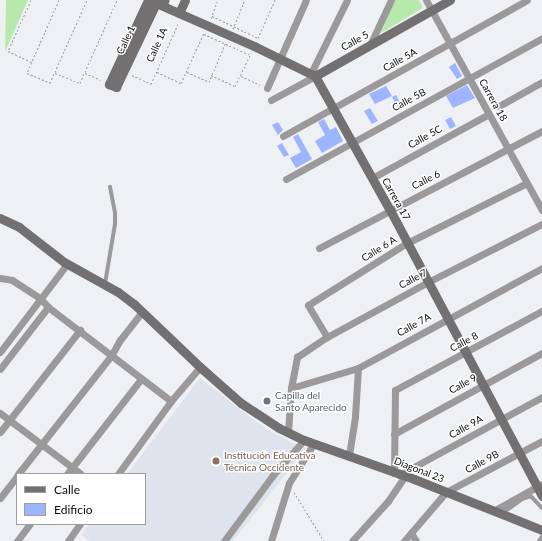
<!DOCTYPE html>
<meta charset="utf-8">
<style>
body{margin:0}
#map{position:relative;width:542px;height:541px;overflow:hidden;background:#eff0f3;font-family:Lato,sans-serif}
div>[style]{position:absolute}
.built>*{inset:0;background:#dfe3ed}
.green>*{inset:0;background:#b7e9ac}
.building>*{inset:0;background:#9db5fe}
.path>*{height:1px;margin-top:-0.5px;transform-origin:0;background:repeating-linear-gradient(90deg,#9d9da0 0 2px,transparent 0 4px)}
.lane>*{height:3.5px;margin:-1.75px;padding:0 1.75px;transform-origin:1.75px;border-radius:1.75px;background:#9b9999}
.street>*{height:7px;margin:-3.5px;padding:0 3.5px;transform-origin:3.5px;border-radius:3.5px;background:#9b9999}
.secondary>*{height:9px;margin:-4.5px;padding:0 4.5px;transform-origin:4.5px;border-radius:4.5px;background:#727070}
.dots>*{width:11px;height:11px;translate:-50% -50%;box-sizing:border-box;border:2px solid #fff;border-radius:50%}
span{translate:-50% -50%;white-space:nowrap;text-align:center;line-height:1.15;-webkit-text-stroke:3px #fff;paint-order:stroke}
.street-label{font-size:10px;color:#0c0c0d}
.worship-label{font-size:10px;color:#5b616d}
.left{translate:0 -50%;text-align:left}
.education-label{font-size:10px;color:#785e54}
.legend{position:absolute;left:16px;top:473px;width:130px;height:52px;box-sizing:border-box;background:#fff;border:1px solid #9e9e9e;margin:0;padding:5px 7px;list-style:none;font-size:12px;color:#0c0c0d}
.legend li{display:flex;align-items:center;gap:8px;height:20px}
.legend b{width:20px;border:1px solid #9e9e9e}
</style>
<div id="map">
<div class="built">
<i style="clip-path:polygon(200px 378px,255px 421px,275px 434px,306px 449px,233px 541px,89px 541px,81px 535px,89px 524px,145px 524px,145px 474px,127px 474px)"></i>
</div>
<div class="green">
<i style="clip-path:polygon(6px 0,28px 0,5px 52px)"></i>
<i style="clip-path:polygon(395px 0,419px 0,423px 8px,381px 33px)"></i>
</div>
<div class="building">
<i style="clip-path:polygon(455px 63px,462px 76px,457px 79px,449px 67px)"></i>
<i style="clip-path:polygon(467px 85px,475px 98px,453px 108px,446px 96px)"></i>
<i style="clip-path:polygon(386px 86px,392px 96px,375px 104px,369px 94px)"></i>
<i style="clip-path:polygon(396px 95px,403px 108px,399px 110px,392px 97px)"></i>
<i style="clip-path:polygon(370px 108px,378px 121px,372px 124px,364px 111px)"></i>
<i style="clip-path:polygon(451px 117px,456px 126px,450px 129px,445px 120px)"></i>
<i style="clip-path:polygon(324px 119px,330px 130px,336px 127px,343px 141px,322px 153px,315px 141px,325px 135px,318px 122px)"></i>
<i style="clip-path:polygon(278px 122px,283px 130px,278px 135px,272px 125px)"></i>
<i style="clip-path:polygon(298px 134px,312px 159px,296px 168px,290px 158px,301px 152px,293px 137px)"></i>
<i style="clip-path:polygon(282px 143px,289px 155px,284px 157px,277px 146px)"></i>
</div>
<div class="path">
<i style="left:31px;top:0;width:56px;rotate:114.3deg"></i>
<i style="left:8px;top:51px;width:26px;rotate:25deg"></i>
<i style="left:59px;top:0;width:80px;rotate:113.7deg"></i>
<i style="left:27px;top:73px;width:25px;rotate:23deg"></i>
<i style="left:50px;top:83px;width:91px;rotate:-66deg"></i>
<i style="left:212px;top:16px;width:51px;rotate:25.6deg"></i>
<i style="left:211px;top:18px;width:19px;rotate:-69deg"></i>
<i style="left:233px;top:29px;width:31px;rotate:-68deg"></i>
<i style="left:204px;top:34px;width:51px;rotate:24.5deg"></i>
<i style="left:258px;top:38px;width:42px;rotate:-65.9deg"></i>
<i style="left:157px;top:72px;width:26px;rotate:25deg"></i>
<i style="left:181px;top:83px;width:55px;rotate:-65.3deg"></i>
<i style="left:187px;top:72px;width:24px;rotate:24deg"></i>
<i style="left:209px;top:82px;width:43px;rotate:-67deg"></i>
<i style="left:55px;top:73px;width:27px;rotate:22deg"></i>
<i style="left:80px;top:83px;width:91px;rotate:-66deg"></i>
<i style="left:85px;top:73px;width:17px;rotate:24deg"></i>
<i style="left:132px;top:75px;width:21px;rotate:25deg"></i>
<i style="left:151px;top:84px;width:68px;rotate:-65.7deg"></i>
<i style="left:211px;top:75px;width:26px;rotate:25deg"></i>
<i style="left:235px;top:86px;width:37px;rotate:-64deg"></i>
<i style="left:241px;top:76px;width:21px;rotate:25deg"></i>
<i style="left:294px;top:492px;width:57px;rotate:58.5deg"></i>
</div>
<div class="lane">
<i style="left:105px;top:284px;width:61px;rotate:-80.5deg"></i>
<i style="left:115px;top:224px;width:11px;rotate:-90deg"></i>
<i style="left:115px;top:213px;width:26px;rotate:-101deg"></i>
<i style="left:503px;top:513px;width:24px;rotate:-36deg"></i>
<i style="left:522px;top:499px;width:9px;rotate:-18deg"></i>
<i style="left:531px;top:496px;width:16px;rotate:47deg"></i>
</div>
<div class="street">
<i style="left:426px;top:0;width:240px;rotate:61.1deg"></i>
<i style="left:370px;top:45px;width:50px;rotate:-65deg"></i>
<i style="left:311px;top:73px;width:81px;rotate:-63.7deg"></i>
<i style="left:267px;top:88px;width:96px;rotate:-66.1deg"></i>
<i style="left:271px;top:100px;width:50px;rotate:-28.6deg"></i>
<i style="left:499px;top:106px;width:49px;rotate:-29.2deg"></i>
<i style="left:283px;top:136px;width:279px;rotate:-29.1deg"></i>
<i style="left:372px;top:178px;width:133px;rotate:-28.7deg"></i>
<i style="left:286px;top:179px;width:292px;rotate:-28.8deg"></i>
<i style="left:319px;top:248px;width:252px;rotate:-27.7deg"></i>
<i style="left:0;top:278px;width:12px;rotate:9deg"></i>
<i style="left:12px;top:280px;width:33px;rotate:33deg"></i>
<i style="left:40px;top:298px;width:12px;rotate:48deg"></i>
<i style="left:48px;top:307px;width:78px;rotate:127.7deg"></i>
<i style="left:48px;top:307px;width:155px;rotate:37.4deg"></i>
<i style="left:327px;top:337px;width:37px;rotate:-121deg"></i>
<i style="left:308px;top:305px;width:117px;rotate:-32.1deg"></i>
<i style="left:407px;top:243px;width:134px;rotate:-26.6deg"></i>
<i style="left:0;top:352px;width:111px;rotate:-52.7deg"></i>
<i style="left:291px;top:388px;width:70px;rotate:-16.6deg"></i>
<i style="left:358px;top:368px;width:209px;rotate:-28.5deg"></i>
<i style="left:0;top:413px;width:101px;rotate:37deg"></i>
<i style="left:0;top:432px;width:130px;rotate:-51.9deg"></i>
<i style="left:288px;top:432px;width:44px;rotate:-86.1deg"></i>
<i style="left:291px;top:388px;width:32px;rotate:-79deg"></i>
<i style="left:297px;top:357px;width:36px;rotate:-34deg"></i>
<i style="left:327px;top:337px;width:115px;rotate:-28.6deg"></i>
<i style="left:428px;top:282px;width:128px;rotate:-27deg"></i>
<i style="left:394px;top:434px;width:169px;rotate:-28.7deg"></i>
<i style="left:349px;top:455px;width:39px;rotate:-81deg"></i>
<i style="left:355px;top:416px;width:48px;rotate:-86.4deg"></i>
<i style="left:394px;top:473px;width:83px;rotate:-89.3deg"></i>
<i style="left:395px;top:390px;width:167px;rotate:-28.3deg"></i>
<i style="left:18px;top:474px;width:150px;rotate:-51.8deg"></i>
<i style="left:111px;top:356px;width:18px;rotate:-61deg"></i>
<i style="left:120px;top:340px;width:36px;rotate:-52deg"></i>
<i style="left:67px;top:474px;width:120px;rotate:-52.1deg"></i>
<i style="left:118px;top:474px;width:90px;rotate:-54deg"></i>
<i style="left:171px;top:401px;width:45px;rotate:-49.5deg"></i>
<i style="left:399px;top:475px;width:163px;rotate:-28.6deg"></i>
<i style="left:0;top:498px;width:28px;rotate:-52deg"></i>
<i style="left:493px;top:511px;width:56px;rotate:-28.9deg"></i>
<i style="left:411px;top:533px;width:9px;rotate:58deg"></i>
<i style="left:17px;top:541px;width:21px;rotate:-53deg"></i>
<i style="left:68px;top:541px;width:21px;rotate:-55deg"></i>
<i style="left:224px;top:541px;width:82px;rotate:-53.4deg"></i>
<i style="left:273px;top:475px;width:47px;rotate:-48.5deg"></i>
<i style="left:271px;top:541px;width:61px;rotate:-72.8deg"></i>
<i style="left:289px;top:483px;width:47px;rotate:-58deg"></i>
<i style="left:352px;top:541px;width:54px;rotate:-48deg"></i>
<i style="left:388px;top:501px;width:29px;rotate:-56deg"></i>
<i style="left:404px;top:541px;width:65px;rotate:-49.4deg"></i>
<i style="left:446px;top:492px;width:109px;rotate:-28deg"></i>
<i style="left:540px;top:541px;width:4px;rotate:-56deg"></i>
</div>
<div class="secondary">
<i style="left:148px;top:0;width:93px;rotate:114.9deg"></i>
<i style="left:109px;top:84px;width:8px;rotate:23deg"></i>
<i style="left:116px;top:87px;width:93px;rotate:-64.5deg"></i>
<i style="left:156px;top:3px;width:9px;rotate:-18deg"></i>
<i style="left:149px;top:0;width:115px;rotate:23.7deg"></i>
<i style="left:254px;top:46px;width:68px;rotate:26.2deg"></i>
<i style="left:315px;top:76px;width:154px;rotate:60.8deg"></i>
<i style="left:390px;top:210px;width:324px;rotate:62deg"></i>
<i style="left:179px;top:13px;width:14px;rotate:-65deg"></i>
<i style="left:315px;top:76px;width:155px;rotate:-29.4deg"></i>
<i style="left:0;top:218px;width:21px;rotate:25deg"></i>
<i style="left:19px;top:227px;width:57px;rotate:37.9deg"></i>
<i style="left:64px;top:262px;width:62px;rotate:29.1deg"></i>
<i style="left:118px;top:292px;width:20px;rotate:37deg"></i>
<i style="left:134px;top:304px;width:91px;rotate:43.7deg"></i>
<i style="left:200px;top:367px;width:55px;rotate:41.3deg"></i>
<i style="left:241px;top:403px;width:45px;rotate:33.3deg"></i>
<i style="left:279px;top:428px;width:28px;rotate:26deg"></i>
<i style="left:304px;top:440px;width:117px;rotate:19.5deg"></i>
<i style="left:414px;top:479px;width:138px;rotate:21.7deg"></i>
</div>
<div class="dots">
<i style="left:267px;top:401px;background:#6b7280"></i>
<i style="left:216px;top:461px;background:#8d6e63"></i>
</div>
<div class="street-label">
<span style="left:126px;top:40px;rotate:-65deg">Calle 1</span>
<span style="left:355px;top:41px;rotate:-29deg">Calle 5</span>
<span style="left:157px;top:45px;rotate:-66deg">Calle 1A</span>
<span style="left:400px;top:60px;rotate:-29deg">Calle 5A</span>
<span style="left:409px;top:100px;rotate:-28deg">Calle 5B</span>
<span style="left:493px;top:100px;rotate:61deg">Carrera 18</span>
<span style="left:425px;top:137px;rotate:-29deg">Calle 5C</span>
<span style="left:426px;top:180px;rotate:-27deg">Calle 6</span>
<span style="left:396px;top:199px;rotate:61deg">Carrera 17</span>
<span style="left:379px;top:249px;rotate:-32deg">Calle 6 A</span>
<span style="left:413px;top:279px;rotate:-28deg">Calle 7</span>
<span style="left:414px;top:325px;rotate:-29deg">Calle 7A</span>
<span style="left:464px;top:342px;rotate:-28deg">Calle 8</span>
<span style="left:463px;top:384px;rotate:-29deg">Calle 9</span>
<span style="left:466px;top:427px;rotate:-29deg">Calle 9A</span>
<span style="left:482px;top:462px;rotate:-28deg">Calle 9B</span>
<span style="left:419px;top:470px;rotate:21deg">Diagonal 23</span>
</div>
<div class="worship-label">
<span class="left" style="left:275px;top:401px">Capilla del<br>Santo Aparecido</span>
</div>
<div class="education-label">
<span class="left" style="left:224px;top:461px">Institución Educativa<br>Técnica Occidente</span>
</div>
<ul class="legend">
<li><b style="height:5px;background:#727070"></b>Calle</li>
<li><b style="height:11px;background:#9db5fe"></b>Edificio</li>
</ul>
</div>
